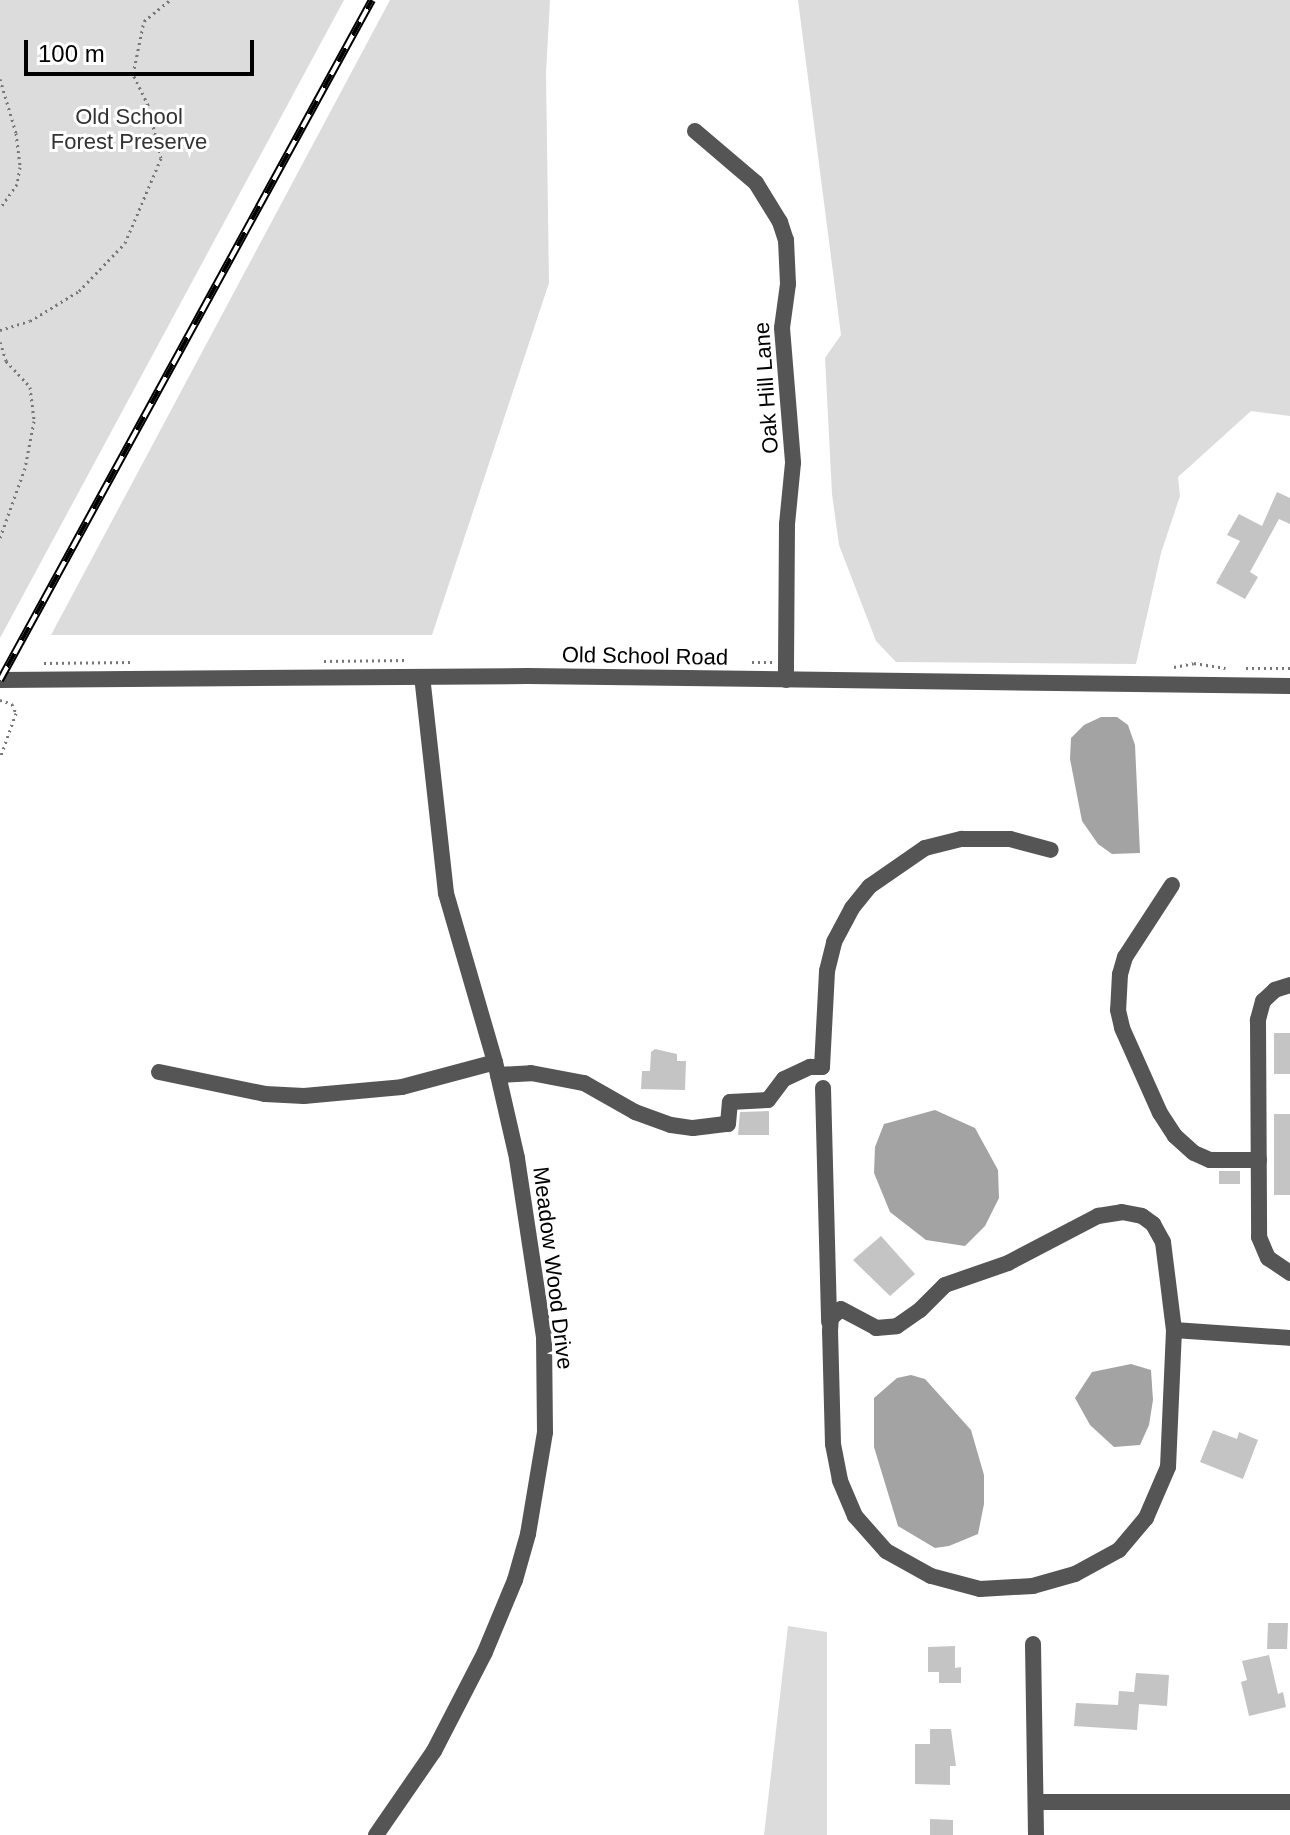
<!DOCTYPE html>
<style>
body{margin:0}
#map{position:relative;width:1290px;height:1835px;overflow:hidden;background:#fff;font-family:Helvetica,sans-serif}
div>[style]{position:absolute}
.green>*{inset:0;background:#dcdcdc}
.water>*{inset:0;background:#a3a3a3}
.building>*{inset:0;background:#c4c4c4}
.path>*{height:3px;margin-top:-1.5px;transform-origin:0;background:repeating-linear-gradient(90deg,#777 0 2px,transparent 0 6px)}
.minor>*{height:16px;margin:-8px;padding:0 8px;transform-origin:8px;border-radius:8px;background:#555}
.rail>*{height:8px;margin-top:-4px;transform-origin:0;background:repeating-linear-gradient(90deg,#fff 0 15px,#000 0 30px);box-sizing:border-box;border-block:2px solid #000}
span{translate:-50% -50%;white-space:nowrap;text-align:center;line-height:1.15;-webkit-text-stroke:6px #fff;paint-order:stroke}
.park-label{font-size:22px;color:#333}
.street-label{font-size:22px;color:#000}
.scale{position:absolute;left:24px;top:40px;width:230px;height:36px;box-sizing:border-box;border:4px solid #000;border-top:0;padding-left:10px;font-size:24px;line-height:28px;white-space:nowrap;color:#000;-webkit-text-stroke:6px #fff;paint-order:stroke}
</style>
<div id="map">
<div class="green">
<i style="clip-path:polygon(0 0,344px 0,0 638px)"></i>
<i style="clip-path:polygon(390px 0,550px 0,546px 73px,549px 283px,432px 635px,51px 635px)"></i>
<i style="clip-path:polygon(798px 0,1290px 0,1290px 416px,1251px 411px,1178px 477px,1180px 496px,1161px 553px,1136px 664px,896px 662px,876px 641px,839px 545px,832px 494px,825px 358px,841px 335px)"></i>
<i style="clip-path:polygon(788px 1626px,827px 1632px,827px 1835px,764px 1835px)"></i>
</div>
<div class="water">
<i style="clip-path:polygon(1101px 717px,1117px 717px,1128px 725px,1135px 745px,1140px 853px,1112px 854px,1098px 844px,1082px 821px,1070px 759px,1071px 738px,1084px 725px)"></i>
<i style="clip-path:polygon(935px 1110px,975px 1128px,998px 1170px,999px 1198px,985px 1226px,965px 1246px,926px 1240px,890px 1212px,874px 1173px,875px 1147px,884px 1124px)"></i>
<i style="clip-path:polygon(1131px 1364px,1151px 1370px,1153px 1400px,1149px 1425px,1140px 1445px,1114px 1447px,1090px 1425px,1075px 1398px,1092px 1372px)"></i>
<i style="clip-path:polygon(911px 1375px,925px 1379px,971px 1430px,984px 1475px,984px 1504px,978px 1534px,949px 1546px,935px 1548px,898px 1526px,874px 1447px,874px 1398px,897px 1378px)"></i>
</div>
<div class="building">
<i style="clip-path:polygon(1277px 492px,1290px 498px,1290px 524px,1279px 519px,1250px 572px,1258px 577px,1245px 599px,1216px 583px,1240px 541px,1227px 535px,1239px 514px,1262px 526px)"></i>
<i style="clip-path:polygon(1274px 1033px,1290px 1033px,1290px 1074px,1274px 1074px)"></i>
<i style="clip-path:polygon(655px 1049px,677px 1054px,677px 1061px,686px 1061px,685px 1090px,641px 1089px,642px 1071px,650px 1071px,651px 1052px)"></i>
<i style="clip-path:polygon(769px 1111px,769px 1135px,738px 1135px,740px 1112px)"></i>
<i style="clip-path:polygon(1274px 1114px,1290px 1114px,1290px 1195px,1274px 1195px)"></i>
<i style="clip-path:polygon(1219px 1171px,1240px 1171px,1240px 1184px,1219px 1184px)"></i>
<i style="clip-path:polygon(881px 1236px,915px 1274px,890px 1296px,853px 1260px)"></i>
<i style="clip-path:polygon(1213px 1430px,1237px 1439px,1239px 1432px,1258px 1440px,1243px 1479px,1200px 1462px)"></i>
<i style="clip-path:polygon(1268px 1623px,1288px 1623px,1287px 1649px,1267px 1649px)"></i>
<i style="clip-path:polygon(955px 1646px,955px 1668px,961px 1667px,961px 1683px,939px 1683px,939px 1672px,928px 1672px,928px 1647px)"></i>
<i style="clip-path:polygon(1269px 1655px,1278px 1694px,1283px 1692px,1286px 1707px,1249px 1716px,1241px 1682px,1247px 1680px,1242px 1661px)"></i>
<i style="clip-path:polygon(1136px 1673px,1169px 1675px,1167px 1706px,1139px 1704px,1137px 1730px,1074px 1726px,1076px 1703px,1118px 1705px,1119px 1691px,1134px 1692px)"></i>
<i style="clip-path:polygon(930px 1729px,951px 1729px,956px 1766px,950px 1766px,950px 1785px,915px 1784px,915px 1744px,930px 1744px)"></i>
<i style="clip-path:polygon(930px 1819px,953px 1820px,953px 1835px,930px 1835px)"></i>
</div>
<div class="path">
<i style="left:0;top:79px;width:56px;rotate:73.5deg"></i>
<i style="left:16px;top:133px;width:34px;rotate:83deg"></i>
<i style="left:20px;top:167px;width:17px;rotate:100deg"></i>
<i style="left:17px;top:184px;width:29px;rotate:125deg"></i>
<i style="left:0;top:330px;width:31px;rotate:-17deg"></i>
<i style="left:30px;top:321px;width:57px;rotate:-31.5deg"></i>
<i style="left:79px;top:291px;width:66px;rotate:-46.2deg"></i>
<i style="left:125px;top:243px;width:92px;rotate:-67deg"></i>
<i style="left:161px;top:158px;width:55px;rotate:-103.8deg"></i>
<i style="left:148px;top:105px;width:34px;rotate:-116deg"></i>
<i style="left:133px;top:74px;width:54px;rotate:-78.3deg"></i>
<i style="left:144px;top:21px;width:33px;rotate:-39deg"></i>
<i style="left:0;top:342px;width:20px;rotate:72deg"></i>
<i style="left:6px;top:361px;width:35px;rotate:47deg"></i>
<i style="left:30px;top:387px;width:34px;rotate:83deg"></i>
<i style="left:34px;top:421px;width:48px;rotate:100.8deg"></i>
<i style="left:25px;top:468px;width:74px;rotate:109.7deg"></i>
<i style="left:324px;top:661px;width:84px;rotate:-0.7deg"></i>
<i style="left:752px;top:662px;width:20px"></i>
<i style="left:44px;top:663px;width:88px;rotate:-0.7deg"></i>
<i style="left:1174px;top:667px;width:20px;rotate:-11deg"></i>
<i style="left:1194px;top:663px;width:32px;rotate:9deg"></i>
<i style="left:1246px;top:668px;width:44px"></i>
<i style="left:0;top:700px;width:13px;rotate:18deg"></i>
<i style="left:12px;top:704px;width:10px;rotate:66deg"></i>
<i style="left:16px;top:713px;width:48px;rotate:109.6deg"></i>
</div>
<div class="minor">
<i style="left:695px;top:131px;width:80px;rotate:40.4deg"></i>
<i style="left:756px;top:183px;width:46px;rotate:58.4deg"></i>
<i style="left:780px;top:222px;width:19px;rotate:72deg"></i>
<i style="left:786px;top:240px;width:44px;rotate:87.4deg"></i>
<i style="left:788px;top:284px;width:44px;rotate:97.8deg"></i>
<i style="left:782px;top:328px;width:135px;rotate:85.3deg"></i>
<i style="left:793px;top:463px;width:61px;rotate:95.6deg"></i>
<i style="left:787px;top:524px;width:156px;rotate:90.4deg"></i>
<i style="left:0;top:680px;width:528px;rotate:-0.43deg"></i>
<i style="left:528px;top:676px;width:762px;rotate:0.75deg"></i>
<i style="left:1172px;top:885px;width:86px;rotate:123.1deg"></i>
<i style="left:1125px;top:957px;width:18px;rotate:106deg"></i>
<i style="left:1120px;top:974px;width:36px;rotate:93deg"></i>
<i style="left:1118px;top:1010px;width:18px;rotate:77deg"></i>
<i style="left:1122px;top:1028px;width:93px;rotate:65.9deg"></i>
<i style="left:1160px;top:1113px;width:27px;rotate:57deg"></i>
<i style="left:1175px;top:1136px;width:25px;rotate:42deg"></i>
<i style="left:1194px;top:1153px;width:17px;rotate:24deg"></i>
<i style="left:1210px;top:1160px;width:49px"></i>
<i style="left:1290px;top:985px;width:16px;rotate:162deg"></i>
<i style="left:1275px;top:990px;width:16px;rotate:137deg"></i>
<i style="left:1263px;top:1001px;width:20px;rotate:105deg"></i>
<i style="left:1258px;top:1020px;width:217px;rotate:89.7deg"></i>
<i style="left:1259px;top:1237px;width:23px;rotate:67deg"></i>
<i style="left:1268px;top:1258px;width:27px;rotate:34deg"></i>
<i style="left:159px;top:1072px;width:108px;rotate:11.7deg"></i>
<i style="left:265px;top:1094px;width:39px;rotate:3deg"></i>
<i style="left:304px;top:1096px;width:98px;rotate:-5.2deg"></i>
<i style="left:402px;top:1087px;width:96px;rotate:-15deg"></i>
<i style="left:498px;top:1075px;width:33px;rotate:-3deg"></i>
<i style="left:531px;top:1073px;width:54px;rotate:10.7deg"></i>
<i style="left:584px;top:1083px;width:59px;rotate:29.6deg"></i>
<i style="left:635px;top:1112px;width:38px;rotate:20deg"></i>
<i style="left:671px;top:1125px;width:22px;rotate:8deg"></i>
<i style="left:693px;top:1128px;width:35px;rotate:-7deg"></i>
<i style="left:728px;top:1124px;width:22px;rotate:-85deg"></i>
<i style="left:730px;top:1102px;width:38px;rotate:-3deg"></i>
<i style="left:768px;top:1100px;width:26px;rotate:-53deg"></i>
<i style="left:784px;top:1079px;width:29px;rotate:-25deg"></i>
<i style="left:810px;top:1067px;width:12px"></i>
<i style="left:822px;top:1067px;width:96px;rotate:-87deg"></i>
<i style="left:827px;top:971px;width:30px;rotate:-76deg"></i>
<i style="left:834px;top:942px;width:38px;rotate:-62deg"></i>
<i style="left:852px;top:908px;width:28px;rotate:-51deg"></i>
<i style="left:870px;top:886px;width:67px;rotate:-34.6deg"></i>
<i style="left:925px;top:848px;width:38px;rotate:-14deg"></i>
<i style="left:962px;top:839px;width:48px"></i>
<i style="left:1010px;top:839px;width:42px;rotate:15deg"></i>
<i style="left:823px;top:1088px;width:234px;rotate:88.5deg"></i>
<i style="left:1174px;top:1330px;width:137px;rotate:92.5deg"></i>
<i style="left:1168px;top:1467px;width:56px;rotate:113.3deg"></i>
<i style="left:1146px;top:1518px;width:42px;rotate:130.2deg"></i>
<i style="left:1119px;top:1550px;width:50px;rotate:151.4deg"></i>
<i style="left:1075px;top:1574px;width:44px;rotate:164.1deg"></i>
<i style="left:1033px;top:1586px;width:53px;rotate:176.8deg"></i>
<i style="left:980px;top:1589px;width:51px;rotate:-165.1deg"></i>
<i style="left:931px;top:1576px;width:51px;rotate:-150.9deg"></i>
<i style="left:886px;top:1551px;width:47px;rotate:-131.5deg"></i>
<i style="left:855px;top:1516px;width:39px;rotate:-113deg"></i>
<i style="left:840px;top:1480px;width:37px;rotate:-101deg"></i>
<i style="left:833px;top:1444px;width:113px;rotate:-91.5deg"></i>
<i style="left:830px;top:1331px;width:13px;rotate:-86deg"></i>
<i style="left:831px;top:1318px;width:13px;rotate:-42deg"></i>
<i style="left:841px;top:1309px;width:40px;rotate:28deg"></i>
<i style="left:876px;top:1328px;width:21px;rotate:-5deg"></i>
<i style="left:897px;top:1326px;width:28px;rotate:-35deg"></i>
<i style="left:920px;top:1310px;width:35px;rotate:-45deg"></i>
<i style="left:945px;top:1285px;width:67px;rotate:-19.2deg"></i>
<i style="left:1008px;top:1263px;width:102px;rotate:-27.6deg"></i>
<i style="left:1098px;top:1216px;width:24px;rotate:-9deg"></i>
<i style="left:1122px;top:1212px;width:20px;rotate:11deg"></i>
<i style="left:1142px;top:1216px;width:14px;rotate:36deg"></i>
<i style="left:1153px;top:1224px;width:21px;rotate:61deg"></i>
<i style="left:1163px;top:1242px;width:89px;rotate:82.9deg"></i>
<i style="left:1174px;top:1330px;width:116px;rotate:3.9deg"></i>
<i style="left:1033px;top:1644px;width:191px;rotate:89.1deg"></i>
<i style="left:1037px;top:1802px;width:253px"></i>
<i style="left:376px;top:1835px;width:102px;rotate:-55.4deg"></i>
<i style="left:434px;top:1751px;width:111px;rotate:-62.7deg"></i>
<i style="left:485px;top:1652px;width:78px;rotate:-67.4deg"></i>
<i style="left:515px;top:1580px;width:48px;rotate:-74.2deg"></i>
<i style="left:528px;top:1534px;width:103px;rotate:-80.5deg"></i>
<i style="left:545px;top:1432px;width:95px;rotate:-90.6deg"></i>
<i style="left:544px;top:1337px;width:181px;rotate:-98.6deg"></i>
<i style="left:517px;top:1158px;width:98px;rotate:-102.9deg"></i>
<i style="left:495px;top:1062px;width:176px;rotate:-106.2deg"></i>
<i style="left:446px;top:893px;width:217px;rotate:-96.3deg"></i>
</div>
<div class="rail">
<i style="left:0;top:680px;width:775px;rotate:-61.32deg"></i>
</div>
<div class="park-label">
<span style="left:129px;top:129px">Old School<br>Forest Preserve</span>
</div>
<div class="street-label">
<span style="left:766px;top:388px;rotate:-94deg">Oak Hill Lane</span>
<span style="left:645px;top:656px;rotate:1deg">Old School Road</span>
<span style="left:553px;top:1268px;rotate:83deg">Meadow Wood Drive</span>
</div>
<div class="scale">100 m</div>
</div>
